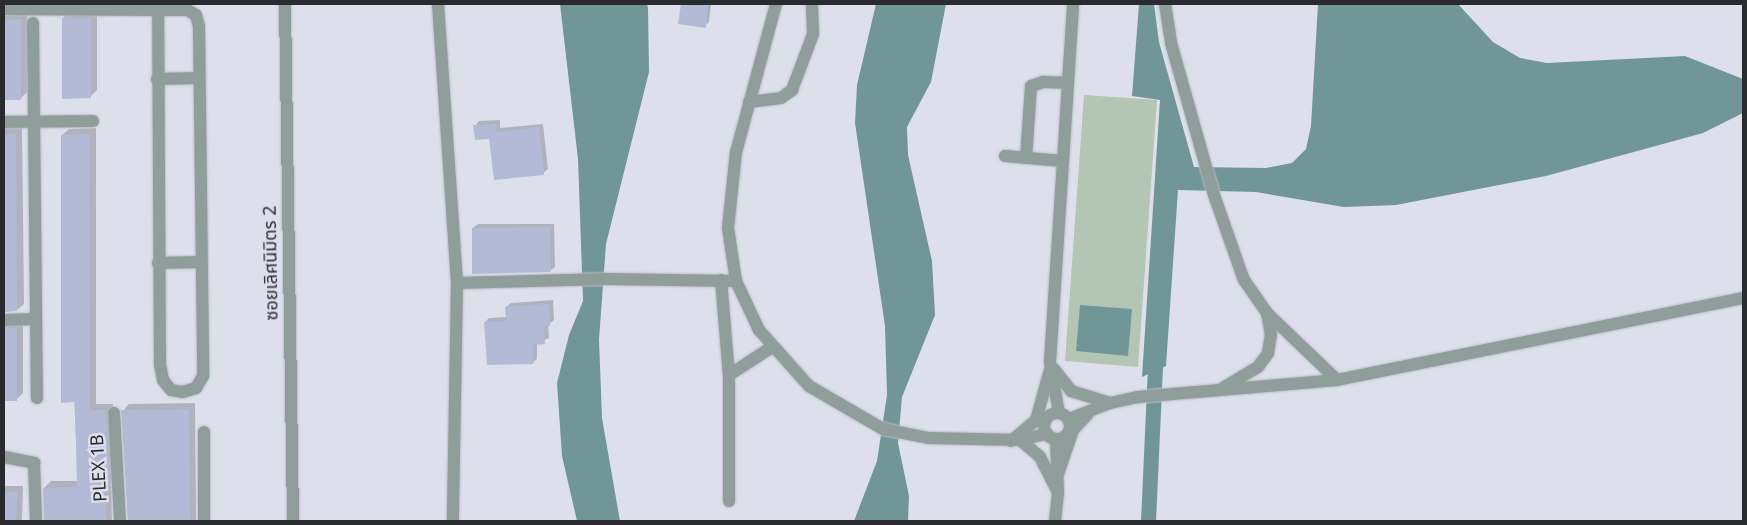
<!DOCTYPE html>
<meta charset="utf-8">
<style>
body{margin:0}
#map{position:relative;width:1747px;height:525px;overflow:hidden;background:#dde0eb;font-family:Georgia,"Noto Sans Thai",serif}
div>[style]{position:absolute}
.green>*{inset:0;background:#b2c6b3}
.water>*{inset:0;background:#719697}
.shadow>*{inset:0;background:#0003}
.canal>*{height:15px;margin:-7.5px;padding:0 7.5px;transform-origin:7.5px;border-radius:7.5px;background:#719697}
.building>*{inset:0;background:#b3bad6}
.roads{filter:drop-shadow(0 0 1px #b9bcc5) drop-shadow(0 0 1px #b9bcc5)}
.minor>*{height:12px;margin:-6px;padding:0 6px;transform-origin:6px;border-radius:6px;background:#8f9e9a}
.minor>.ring{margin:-6px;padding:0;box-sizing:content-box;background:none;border:12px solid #8f9e9a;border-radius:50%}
span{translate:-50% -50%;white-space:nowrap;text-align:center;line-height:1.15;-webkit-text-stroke:5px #dde0eb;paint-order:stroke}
.street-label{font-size:18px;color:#2a2b2f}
.frame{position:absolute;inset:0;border:5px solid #2a2b2f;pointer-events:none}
</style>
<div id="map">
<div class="green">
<i style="clip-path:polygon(1084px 95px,1157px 100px,1138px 367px,1065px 361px)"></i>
</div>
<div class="water">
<i style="clip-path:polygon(560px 4px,647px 4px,648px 8px,649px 72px,606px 244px,599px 340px,602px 418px,620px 521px,577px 521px,562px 456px,557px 383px,569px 335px,583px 301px,578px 159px)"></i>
<i style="clip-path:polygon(876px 4px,946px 4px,931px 82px,907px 127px,908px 155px,932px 261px,935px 315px,902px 397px,898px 443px,909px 496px,908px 521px,854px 521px,877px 461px,887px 395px,885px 326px,855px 123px,857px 85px)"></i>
<i style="clip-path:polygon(1139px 4px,1154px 4px,1159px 42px,1194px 167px,1266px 168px,1292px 163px,1306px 149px,1311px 126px,1318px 4px,1458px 4px,1493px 42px,1520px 58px,1547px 63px,1685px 56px,1743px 79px,1743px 113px,1703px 133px,1546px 176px,1396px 205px,1344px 207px,1256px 192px,1178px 190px,1166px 366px,1142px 377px,1160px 100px,1132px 96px)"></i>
<i style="clip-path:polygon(1080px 305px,1132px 309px,1128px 356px,1076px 351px)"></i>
</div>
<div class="shadow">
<i style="clip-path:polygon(682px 4px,711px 4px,709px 22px,705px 26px,680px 23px)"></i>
<i style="clip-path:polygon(70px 12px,97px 12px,97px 90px,90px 97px,63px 18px)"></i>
<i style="clip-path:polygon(4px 13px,27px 13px,27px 92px,20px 99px,4px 99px)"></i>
<i style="clip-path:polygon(500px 120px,500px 128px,543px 124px,548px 169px,543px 173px,475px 126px,479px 121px)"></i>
<i style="clip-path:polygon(4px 128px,22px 128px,24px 304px,17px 310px,4px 311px)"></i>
<i style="clip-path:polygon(96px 128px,96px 404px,113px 404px,116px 476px,111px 481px,112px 521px,44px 521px,44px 488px,51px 481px,78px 481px,62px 135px,69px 129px)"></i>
<i style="clip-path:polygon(478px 224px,554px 224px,555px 267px,550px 271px,473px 228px)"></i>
<i style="clip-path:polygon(553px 300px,554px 320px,548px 325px,549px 338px,537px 343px,537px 359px,532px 363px,485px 322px,489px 318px,507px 317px,506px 307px,511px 303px)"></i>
<i style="clip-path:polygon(4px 315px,23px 322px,23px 393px,16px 400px,4px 400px)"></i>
<i style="clip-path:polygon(195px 403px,196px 521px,128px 521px,123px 411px,129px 404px)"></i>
<i style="clip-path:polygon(4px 486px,23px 486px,22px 521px,4px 521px)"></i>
</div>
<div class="canal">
<i style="left:1148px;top:521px;width:157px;rotate:-87.4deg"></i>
</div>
<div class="building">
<i style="clip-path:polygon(681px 4px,708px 4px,706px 28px,678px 24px)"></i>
<i style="clip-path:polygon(62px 18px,91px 18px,91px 98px,62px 99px)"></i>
<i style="clip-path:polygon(21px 19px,21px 100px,4px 100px,4px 20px)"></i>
<i style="clip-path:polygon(496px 124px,497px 132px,539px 127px,544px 175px,494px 180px,489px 139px,475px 140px,473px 125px)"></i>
<i style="clip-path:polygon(16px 134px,17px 311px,4px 312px,4px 135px)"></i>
<i style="clip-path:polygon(89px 134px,90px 410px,106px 410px,110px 484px,105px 484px,106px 521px,44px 521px,43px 488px,77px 487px,75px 402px,61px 403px,61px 135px)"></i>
<i style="clip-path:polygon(550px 227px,551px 272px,472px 274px,472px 228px)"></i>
<i style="clip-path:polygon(549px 304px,550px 326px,544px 326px,545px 344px,533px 345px,533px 364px,487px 365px,484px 322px,506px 321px,505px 307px)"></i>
<i style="clip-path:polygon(4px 328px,17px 328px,17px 401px,4px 401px)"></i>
<i style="clip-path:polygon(189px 409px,190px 521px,128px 521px,121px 410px)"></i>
<i style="clip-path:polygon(4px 492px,17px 492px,16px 521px,4px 521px)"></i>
</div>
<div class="roads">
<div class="minor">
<i style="left:285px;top:4px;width:517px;rotate:89.11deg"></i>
<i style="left:438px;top:4px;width:280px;rotate:86.1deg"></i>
<i style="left:457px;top:283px;width:238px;rotate:91deg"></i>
<i style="left:776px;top:4px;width:153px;rotate:105.1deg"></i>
<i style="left:736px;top:152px;width:76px;rotate:96deg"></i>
<i style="left:728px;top:228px;width:54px;rotate:81.4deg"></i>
<i style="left:736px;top:281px;width:54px;rotate:64.9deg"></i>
<i style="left:759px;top:330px;width:75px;rotate:48.2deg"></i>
<i style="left:809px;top:386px;width:86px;rotate:30.2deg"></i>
<i style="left:883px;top:429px;width:47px;rotate:11.1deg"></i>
<i style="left:929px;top:438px;width:91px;rotate:1.3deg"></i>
<i style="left:1020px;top:440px;width:26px;rotate:40deg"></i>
<i style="left:1040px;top:457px;width:39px;rotate:63deg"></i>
<i style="left:1165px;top:4px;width:39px;rotate:81deg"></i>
<i style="left:1171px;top:43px;width:158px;rotate:74.2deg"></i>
<i style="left:1214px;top:195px;width:90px;rotate:70.6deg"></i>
<i style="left:1244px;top:280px;width:40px;rotate:55.1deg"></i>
<i style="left:1267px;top:313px;width:97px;rotate:43.7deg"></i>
<i style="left:4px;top:9px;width:154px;rotate:0.4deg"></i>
<i style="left:158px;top:10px;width:29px"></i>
<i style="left:187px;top:10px;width:10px;rotate:29deg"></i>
<i style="left:196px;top:15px;width:11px;rotate:75deg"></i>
<i style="left:199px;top:26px;width:350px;rotate:89.3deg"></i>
<i style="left:203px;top:376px;width:14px;rotate:120deg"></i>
<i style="left:196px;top:388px;width:14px;rotate:163deg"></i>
<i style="left:183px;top:392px;width:12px;rotate:-171deg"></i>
<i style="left:171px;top:390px;width:13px;rotate:-129deg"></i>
<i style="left:163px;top:380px;width:15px;rotate:-101deg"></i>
<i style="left:160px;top:365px;width:355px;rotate:-90.3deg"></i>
<i style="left:33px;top:23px;width:375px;rotate:89.4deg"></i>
<i style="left:157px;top:79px;width:42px;rotate:-1.4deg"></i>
<i style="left:749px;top:102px;width:32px;rotate:-7deg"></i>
<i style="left:781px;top:98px;width:14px;rotate:-36deg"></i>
<i style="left:792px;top:90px;width:60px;rotate:-69.4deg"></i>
<i style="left:813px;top:34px;width:30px;rotate:-92deg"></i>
<i style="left:4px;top:122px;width:89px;rotate:-0.6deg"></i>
<i style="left:1005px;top:156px;width:58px;rotate:4.9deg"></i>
<i style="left:1026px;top:158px;width:72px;rotate:-86deg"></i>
<i style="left:1031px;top:86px;width:13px;rotate:-18deg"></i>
<i style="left:1043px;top:82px;width:24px;rotate:2deg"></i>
<i style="left:158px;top:263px;width:43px;rotate:-1.3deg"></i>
<i style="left:721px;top:280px;width:95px;rotate:85.2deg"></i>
<i style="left:729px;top:375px;width:126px;rotate:90deg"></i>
<i style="left:457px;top:283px;width:149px;rotate:-1.5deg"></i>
<i style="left:606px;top:279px;width:130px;rotate:0.9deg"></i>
<i style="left:4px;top:320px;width:32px;rotate:-2deg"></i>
<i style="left:1054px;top:369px;width:28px;rotate:52deg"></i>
<i style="left:1071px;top:391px;width:41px;rotate:17.1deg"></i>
<i style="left:729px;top:375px;width:51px;rotate:-33.1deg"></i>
<i style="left:1223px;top:388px;width:41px;rotate:-31deg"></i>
<i style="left:1258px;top:367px;width:17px;rotate:-54deg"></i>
<i style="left:1268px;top:353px;width:18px;rotate:-81deg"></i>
<i style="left:1271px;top:335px;width:22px;rotate:-100deg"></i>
<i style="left:114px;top:413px;width:108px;rotate:86.8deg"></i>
<i style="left:1059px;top:413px;width:52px;rotate:-100deg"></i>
<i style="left:1050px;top:362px;width:359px;rotate:-86.3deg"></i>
<i class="ring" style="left:1044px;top:413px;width:14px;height:14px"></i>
<i style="left:1069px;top:419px;width:44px;rotate:-21.3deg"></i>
<i style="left:1110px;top:403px;width:29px;rotate:-12deg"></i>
<i style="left:1138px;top:397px;width:200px;rotate:-4.9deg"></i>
<i style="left:1337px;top:380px;width:414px;rotate:-11.4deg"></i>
<i style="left:204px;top:432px;width:89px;rotate:90deg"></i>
<i style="left:1020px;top:440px;width:28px;rotate:-13deg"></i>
<i style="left:1011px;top:441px;width:33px;rotate:-40deg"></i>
<i style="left:1036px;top:420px;width:52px;rotate:-74.4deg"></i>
<i style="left:4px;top:457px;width:31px;rotate:11deg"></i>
<i style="left:34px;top:463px;width:58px;rotate:88deg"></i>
<i style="left:1058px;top:474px;width:46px;rotate:-71.2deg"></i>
<i style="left:1073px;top:430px;width:21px;rotate:-47deg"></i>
<i style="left:1055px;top:521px;width:29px;rotate:-84deg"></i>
<i style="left:1058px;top:492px;width:53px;rotate:-92.2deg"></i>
</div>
</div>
<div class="street-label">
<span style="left:272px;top:263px;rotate:-91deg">ซอยเลิศนิมิตร 2</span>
<span style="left:100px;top:468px;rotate:-93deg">PLEX 1B</span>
</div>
<div class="frame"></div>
</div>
